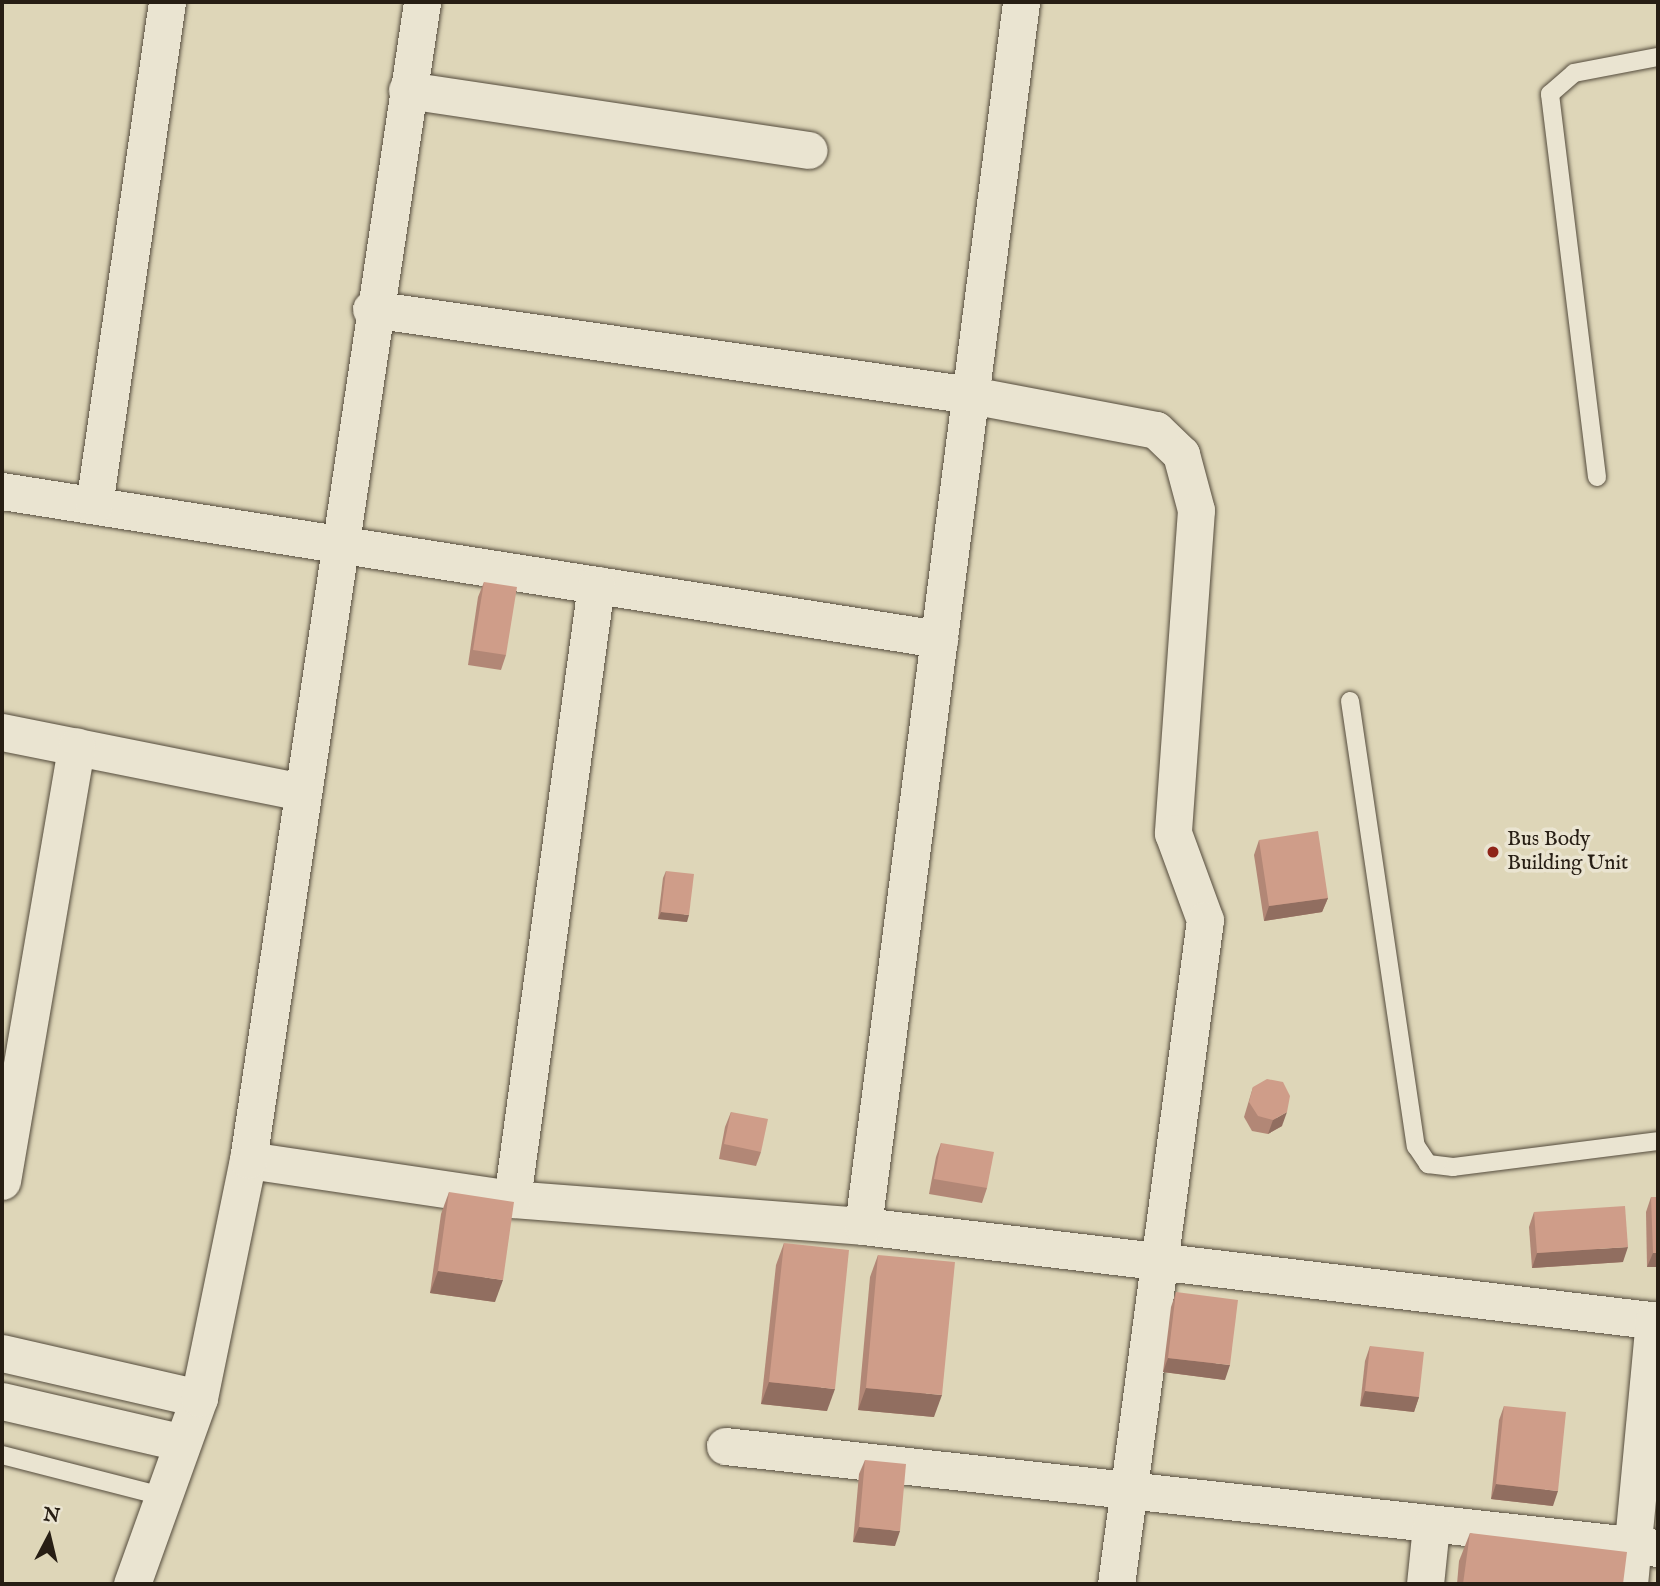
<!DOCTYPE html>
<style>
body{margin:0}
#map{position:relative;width:1660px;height:1586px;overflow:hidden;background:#ded6b8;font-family:"IM FELL English",serif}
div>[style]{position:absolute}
.roads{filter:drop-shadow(0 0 2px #554c3d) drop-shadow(0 0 2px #554c3d)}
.lane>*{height:18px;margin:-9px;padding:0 9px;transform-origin:9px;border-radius:9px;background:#eae4d1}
.street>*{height:37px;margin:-18.5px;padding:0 18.5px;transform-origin:18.5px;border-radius:18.5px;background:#eae4d1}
.wall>*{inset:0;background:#b28776}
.shaded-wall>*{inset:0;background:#916e60}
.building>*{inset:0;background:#cf9d89}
.dots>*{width:19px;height:19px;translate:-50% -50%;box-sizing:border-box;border:4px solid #eae4d1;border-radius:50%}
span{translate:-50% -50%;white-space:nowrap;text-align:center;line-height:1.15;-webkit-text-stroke:7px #eae4d1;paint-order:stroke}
.poi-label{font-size:21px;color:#271e14}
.left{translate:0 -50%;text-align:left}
.frame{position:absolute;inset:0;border:4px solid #271e14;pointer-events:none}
.north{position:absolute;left:14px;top:1502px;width:70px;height:70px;-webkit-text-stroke:5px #eae4d1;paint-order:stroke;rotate:7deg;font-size:19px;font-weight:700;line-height:28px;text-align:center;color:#271e14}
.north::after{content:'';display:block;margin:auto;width:24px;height:32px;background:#271e14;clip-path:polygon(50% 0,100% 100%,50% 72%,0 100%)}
</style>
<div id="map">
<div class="roads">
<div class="lane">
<i style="left:1597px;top:477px;width:386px;rotate:-97deg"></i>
<i style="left:1550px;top:94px;width:32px;rotate:-41deg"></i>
<i style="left:1574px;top:73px;width:86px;rotate:-10.8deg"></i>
<i style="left:1350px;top:701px;width:450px;rotate:81.6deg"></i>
<i style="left:1416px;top:1146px;width:22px;rotate:56deg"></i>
<i style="left:1428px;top:1164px;width:25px;rotate:7deg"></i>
<i style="left:1453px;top:1167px;width:207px;rotate:-7.2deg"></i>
<i style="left:2px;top:1455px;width:165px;rotate:14.4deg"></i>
</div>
<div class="street">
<i style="left:407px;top:90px;width:406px;rotate:8.5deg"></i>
<i style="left:371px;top:309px;width:606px;rotate:8.16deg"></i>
<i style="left:971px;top:395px;width:188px;rotate:10.7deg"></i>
<i style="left:1156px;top:430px;width:35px;rotate:44deg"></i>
<i style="left:1181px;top:454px;width:58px;rotate:75deg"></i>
<i style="left:1196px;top:510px;width:324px;rotate:94.1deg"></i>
<i style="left:1173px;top:833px;width:93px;rotate:69.8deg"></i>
<i style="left:1205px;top:920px;width:670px;rotate:97.63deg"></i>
<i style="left:2px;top:491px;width:949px;rotate:8.98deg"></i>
<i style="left:94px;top:505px;width:508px;rotate:-81.74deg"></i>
<i style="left:2px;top:732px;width:306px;rotate:11.3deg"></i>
<i style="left:248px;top:1160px;width:267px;rotate:8.4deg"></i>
<i style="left:512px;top:1199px;width:352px;rotate:4.4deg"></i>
<i style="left:863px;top:1226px;width:801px;rotate:6.81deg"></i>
<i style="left:2px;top:1181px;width:441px;rotate:-80.3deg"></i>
<i style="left:512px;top:1199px;width:620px;rotate:-82.21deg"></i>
<i style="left:863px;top:1226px;width:1234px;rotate:-82.64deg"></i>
<i style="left:2px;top:1353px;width:202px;rotate:12.9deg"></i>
<i style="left:2px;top:1401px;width:182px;rotate:13deg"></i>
<i style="left:725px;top:1446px;width:939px;rotate:6.24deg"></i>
<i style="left:132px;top:1584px;width:198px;rotate:-70.2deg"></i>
<i style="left:199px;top:1398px;width:243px;rotate:-78.4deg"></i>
<i style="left:248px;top:1160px;width:1171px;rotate:-81.45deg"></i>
<i style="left:1425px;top:1584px;width:58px;rotate:-84.1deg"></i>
<i style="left:1629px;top:1584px;width:265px;rotate:-84.6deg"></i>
</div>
</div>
<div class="wall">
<i style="clip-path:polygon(484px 582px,506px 655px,501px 670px,468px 665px,478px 597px)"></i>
<i style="clip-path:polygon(1259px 840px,1328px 898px,1322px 912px,1264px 921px,1254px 855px)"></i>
<i style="clip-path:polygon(666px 871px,687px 922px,658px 919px,663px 878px)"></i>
<i style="clip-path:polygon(1253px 1087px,1282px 1126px,1268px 1134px,1252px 1131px,1244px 1117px)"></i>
<i style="clip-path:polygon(731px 1112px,761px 1152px,756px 1166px,719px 1159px,725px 1127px)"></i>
<i style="clip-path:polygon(941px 1143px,987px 1188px,982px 1203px,929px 1194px,936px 1157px)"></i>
<i style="clip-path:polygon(449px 1192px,495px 1302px,430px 1293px,441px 1214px)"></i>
<i style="clip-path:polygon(1651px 1197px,1658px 1197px,1658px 1267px,1647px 1267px,1646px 1212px)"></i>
<i style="clip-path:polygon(1534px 1212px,1623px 1262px,1532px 1268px,1529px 1227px)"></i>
<i style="clip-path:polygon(784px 1243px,827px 1411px,761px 1404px,776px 1265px)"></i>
<i style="clip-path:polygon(878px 1255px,934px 1417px,858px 1410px,870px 1277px)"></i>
<i style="clip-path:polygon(1176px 1292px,1225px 1380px,1163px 1372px,1171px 1307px)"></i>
<i style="clip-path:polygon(1370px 1346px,1419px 1397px,1414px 1412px,1360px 1406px,1365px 1361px)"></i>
<i style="clip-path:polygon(1504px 1406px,1553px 1506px,1491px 1499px,1499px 1420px)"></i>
<i style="clip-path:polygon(865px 1460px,895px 1546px,853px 1542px,859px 1474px)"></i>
<i style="clip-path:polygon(1470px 1533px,1623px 1584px,1457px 1584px,1459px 1561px)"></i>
</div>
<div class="shaded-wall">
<i style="clip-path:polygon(1328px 898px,1322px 912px,1264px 921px,1269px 906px)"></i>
<i style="clip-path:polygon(661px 912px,689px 915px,687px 922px,658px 919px)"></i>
<i style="clip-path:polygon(1287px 1112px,1282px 1126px,1268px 1134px,1273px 1120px)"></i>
<i style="clip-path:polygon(1628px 1247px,1623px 1262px,1532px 1268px,1537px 1253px)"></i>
<i style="clip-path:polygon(1653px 1253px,1658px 1253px,1658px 1267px,1647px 1267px)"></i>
<i style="clip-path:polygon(438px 1271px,503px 1280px,495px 1302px,430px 1293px)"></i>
<i style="clip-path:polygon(1168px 1358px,1230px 1365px,1225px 1380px,1163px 1372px)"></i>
<i style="clip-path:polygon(769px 1382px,835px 1389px,827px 1411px,761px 1404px)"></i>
<i style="clip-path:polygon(866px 1388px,942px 1395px,934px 1417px,858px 1410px)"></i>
<i style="clip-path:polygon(1365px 1391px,1419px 1397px,1414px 1412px,1360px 1406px)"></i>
<i style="clip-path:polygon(1496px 1484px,1558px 1491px,1553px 1506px,1491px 1499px)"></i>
<i style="clip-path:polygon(859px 1527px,900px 1531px,895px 1546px,853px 1542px)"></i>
</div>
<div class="building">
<i style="clip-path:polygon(484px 582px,517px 587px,506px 655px,473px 650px)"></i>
<i style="clip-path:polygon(1318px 831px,1328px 898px,1269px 906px,1259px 840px)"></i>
<i style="clip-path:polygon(666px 871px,694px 874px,689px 915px,661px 912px)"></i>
<i style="clip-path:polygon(1267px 1079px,1283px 1082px,1290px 1096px,1287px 1112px,1273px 1120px,1258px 1116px,1249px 1102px,1253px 1087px)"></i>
<i style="clip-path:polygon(731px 1112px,768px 1119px,761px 1152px,724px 1144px)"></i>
<i style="clip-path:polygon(941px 1143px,994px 1152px,987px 1188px,934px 1179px)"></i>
<i style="clip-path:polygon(449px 1192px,514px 1202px,503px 1280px,438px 1271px)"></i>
<i style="clip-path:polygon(1651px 1197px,1658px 1197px,1658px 1253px,1653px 1253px)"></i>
<i style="clip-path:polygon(1625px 1206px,1628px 1247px,1537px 1253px,1534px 1212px)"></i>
<i style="clip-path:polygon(784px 1243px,849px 1250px,835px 1389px,769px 1382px)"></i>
<i style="clip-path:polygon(878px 1255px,955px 1262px,942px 1395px,866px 1388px)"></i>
<i style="clip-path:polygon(1176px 1292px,1238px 1300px,1230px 1365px,1168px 1358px)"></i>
<i style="clip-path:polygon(1370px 1346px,1424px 1352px,1419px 1397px,1365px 1391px)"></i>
<i style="clip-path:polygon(1504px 1406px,1566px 1412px,1558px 1491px,1496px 1484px)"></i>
<i style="clip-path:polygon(865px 1460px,906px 1464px,900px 1531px,859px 1527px)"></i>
<i style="clip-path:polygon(1470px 1533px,1627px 1552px,1623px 1584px,1463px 1584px)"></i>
</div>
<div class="dots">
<i style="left:1493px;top:852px;background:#8f2418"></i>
</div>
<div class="poi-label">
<span class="left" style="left:1507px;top:852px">Bus Body<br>Building Unit</span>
</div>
<div class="frame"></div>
<div class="north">N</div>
</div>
